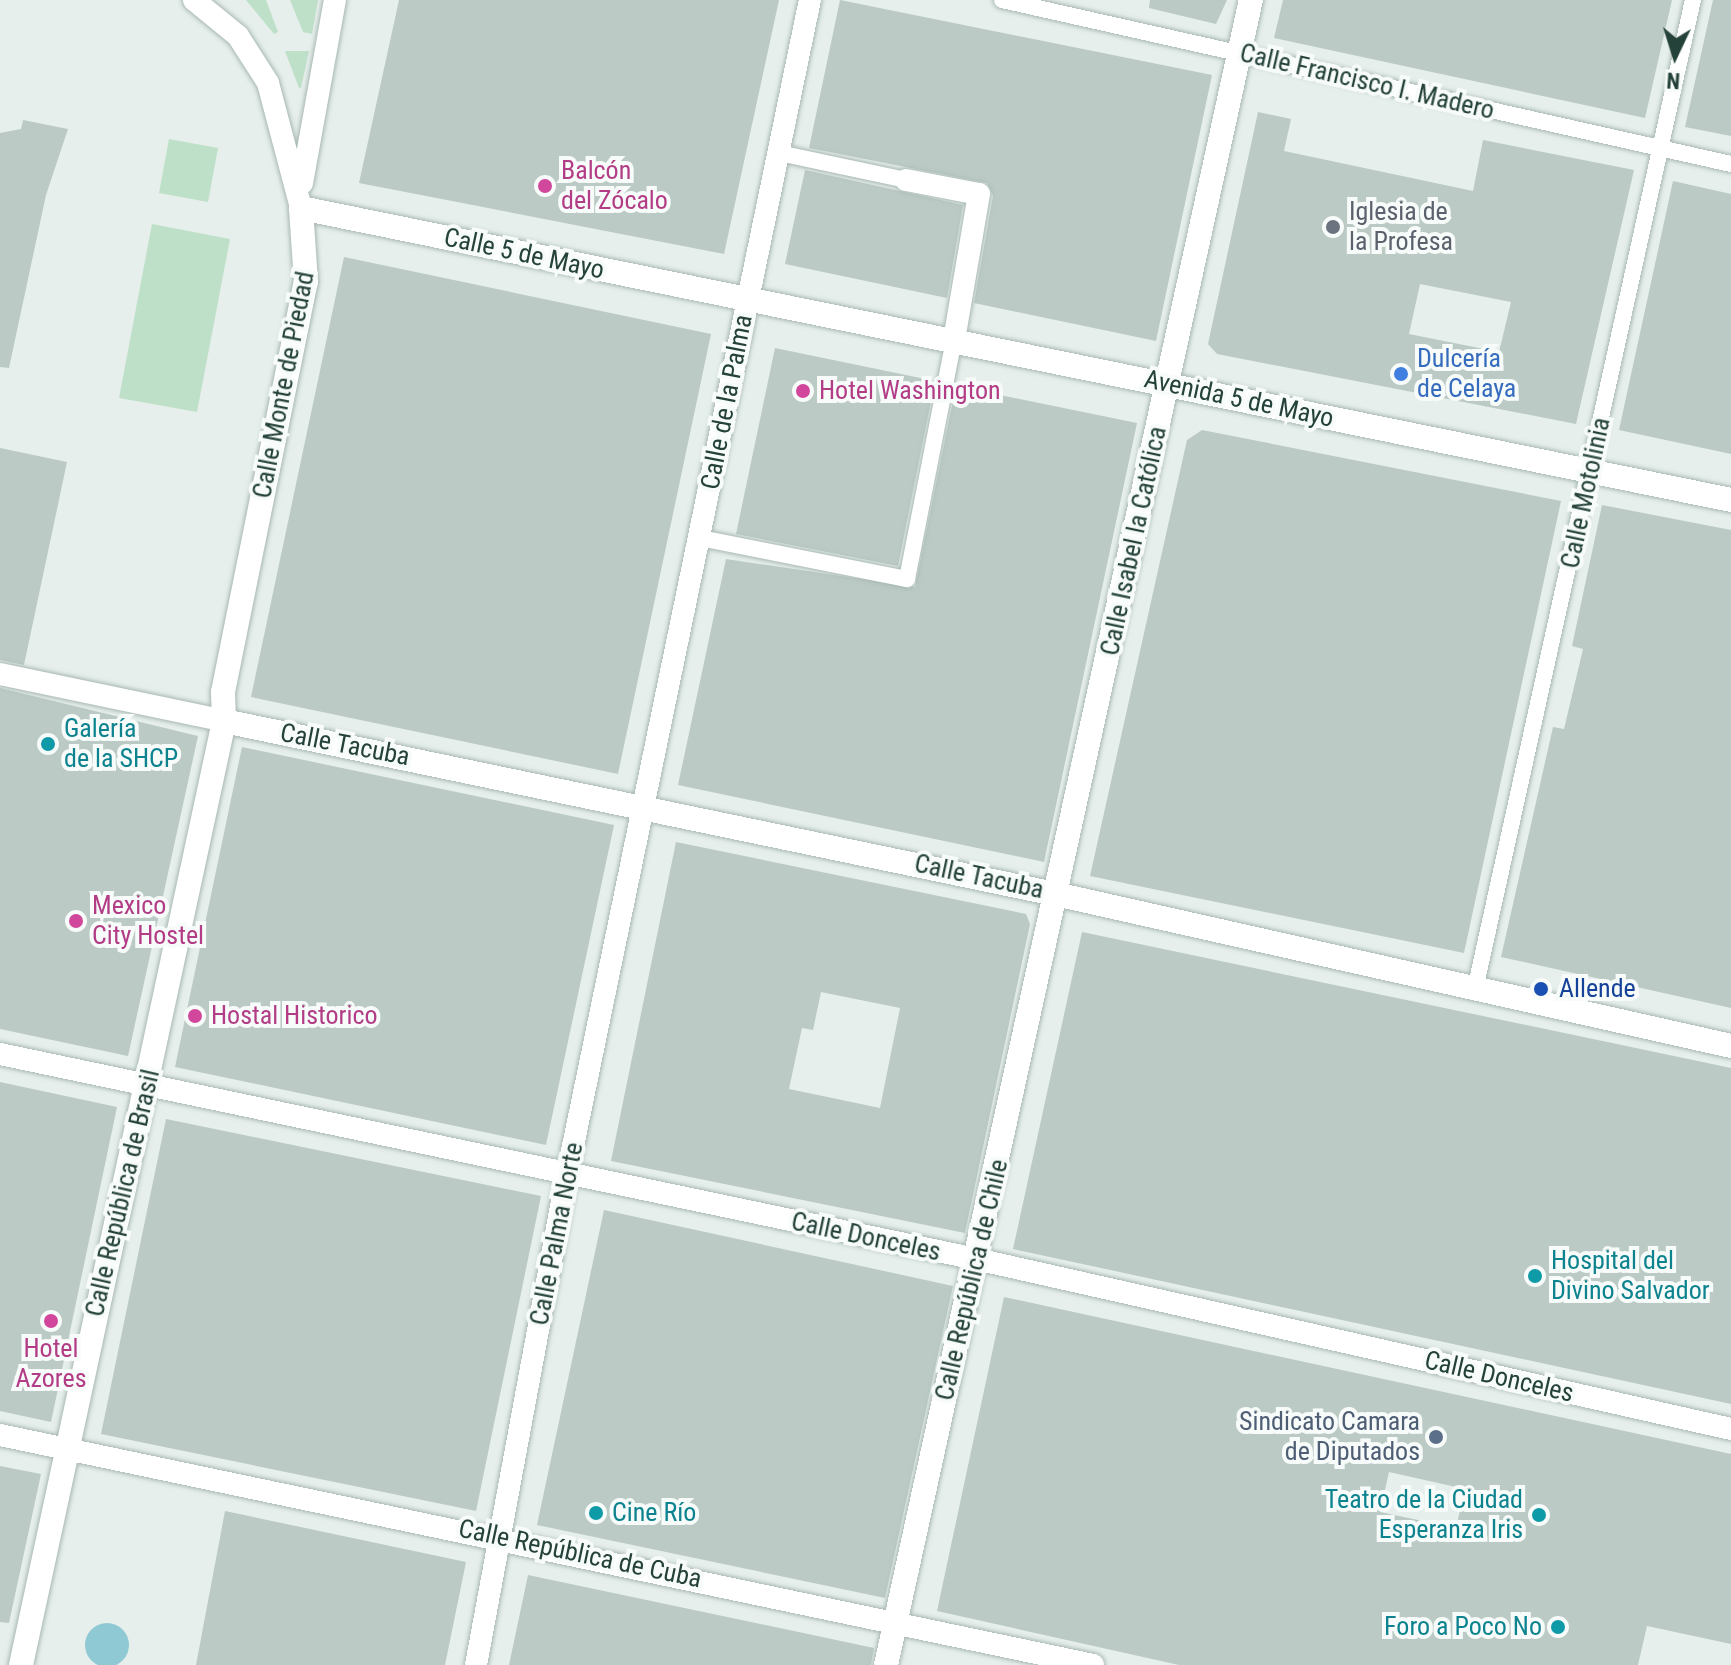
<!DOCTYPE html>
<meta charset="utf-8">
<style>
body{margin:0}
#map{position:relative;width:1731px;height:1665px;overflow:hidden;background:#e6efeb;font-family:"Roboto Condensed",sans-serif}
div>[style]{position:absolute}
.green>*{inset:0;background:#bfe0c8}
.water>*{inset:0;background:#8ec9d4}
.round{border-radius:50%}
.building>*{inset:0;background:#bbcac4}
.roads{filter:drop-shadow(0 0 2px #a8b8b2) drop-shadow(0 0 2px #a8b8b2)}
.pedestrian>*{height:16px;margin:-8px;padding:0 8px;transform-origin:8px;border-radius:8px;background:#fff}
.minor>*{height:22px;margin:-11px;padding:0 11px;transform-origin:11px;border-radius:11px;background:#fff}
.tertiary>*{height:24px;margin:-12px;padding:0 12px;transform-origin:12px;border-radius:12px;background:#fff}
.dots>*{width:22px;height:22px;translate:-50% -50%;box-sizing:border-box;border:4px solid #f7fbf9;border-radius:50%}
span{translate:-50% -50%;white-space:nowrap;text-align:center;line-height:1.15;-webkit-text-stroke:8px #f7fbf9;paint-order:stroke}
.street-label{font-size:26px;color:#24423a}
.hotel-label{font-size:26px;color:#b23c85}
.left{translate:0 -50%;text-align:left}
.worship-label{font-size:26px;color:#5b616d}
.shop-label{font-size:26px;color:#366cbe}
.culture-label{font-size:26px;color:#0d838f}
.right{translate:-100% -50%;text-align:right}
.transit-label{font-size:26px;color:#164399}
.service-label{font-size:26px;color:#4e5e75}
.north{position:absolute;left:1635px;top:16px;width:80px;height:80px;-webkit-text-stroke:6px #f7fbf9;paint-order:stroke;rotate:184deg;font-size:22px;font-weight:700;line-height:32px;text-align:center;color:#24423a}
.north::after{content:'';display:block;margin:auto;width:28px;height:36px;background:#24423a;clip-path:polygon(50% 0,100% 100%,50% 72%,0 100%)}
</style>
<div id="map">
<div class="green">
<i style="clip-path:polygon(246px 0,266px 0,278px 32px,274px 34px)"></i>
<i style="clip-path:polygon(290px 0,318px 0,312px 34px,303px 32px)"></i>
<i style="clip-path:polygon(285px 51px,309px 51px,301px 88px,299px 88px)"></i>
<i style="clip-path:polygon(169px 139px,218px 148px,208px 202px,159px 193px)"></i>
<i style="clip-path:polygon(152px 224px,230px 239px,197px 412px,119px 398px)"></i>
</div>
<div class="water">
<i class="round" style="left:85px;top:1623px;width:44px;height:44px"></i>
</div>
<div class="building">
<i style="clip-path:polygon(399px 0,779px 0,724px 254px,359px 183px)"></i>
<i style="clip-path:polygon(840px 0,1212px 75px,1156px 341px,974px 303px,993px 196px,987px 183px,809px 148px)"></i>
<i style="clip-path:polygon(1150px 0,1227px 0,1216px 24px,1149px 8px)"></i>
<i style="clip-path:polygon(1283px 0,1672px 0,1645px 118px,1274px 38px)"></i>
<i style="clip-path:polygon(1713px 0,1731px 0,1731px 136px,1685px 127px)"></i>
<i style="clip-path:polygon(evenodd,1258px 112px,1291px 119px,1284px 151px,1473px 191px,1483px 140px,1634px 170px,1576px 424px,1217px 354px,1208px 344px,1258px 112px,1420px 284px,1511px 302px,1499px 352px,1409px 334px,1420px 284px)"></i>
<i style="clip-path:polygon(23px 120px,68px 129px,46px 195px,9px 368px,0 367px,0 133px,21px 129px)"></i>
<i style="clip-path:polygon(805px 170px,963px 205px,947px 298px,785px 264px)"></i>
<i style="clip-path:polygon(1673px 181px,1731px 194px,1731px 454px,1619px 430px)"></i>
<i style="clip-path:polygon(344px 257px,711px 334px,618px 774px,251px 697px)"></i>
<i style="clip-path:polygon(775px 348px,935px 381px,898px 566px,736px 534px)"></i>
<i style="clip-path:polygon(956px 386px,1137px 423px,1044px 862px,678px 785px,726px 559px,915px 587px)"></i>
<i style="clip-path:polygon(1202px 430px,1561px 501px,1464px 953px,1090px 876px,1187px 440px)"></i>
<i style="clip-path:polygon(0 448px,67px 462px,24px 665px,0 660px)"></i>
<i style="clip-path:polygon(1602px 505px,1731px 530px,1731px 1008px,1501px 957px,1553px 727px,1564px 729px,1583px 649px,1572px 646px)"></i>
<i style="clip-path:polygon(0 688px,198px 736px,128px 1056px,0 1029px)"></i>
<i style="clip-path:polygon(242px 747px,614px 825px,546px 1145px,175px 1067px)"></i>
<i style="clip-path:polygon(evenodd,676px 842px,1026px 914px,1030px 924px,965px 1233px,611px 1161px,676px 842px,821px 992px,900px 1008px,880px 1108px,789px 1089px,802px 1028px,813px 1030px,821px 992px)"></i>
<i style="clip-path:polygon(1082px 932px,1731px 1068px,1731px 1404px,1013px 1249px)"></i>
<i style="clip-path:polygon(0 1082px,117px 1107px,51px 1422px,0 1411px)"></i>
<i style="clip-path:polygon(166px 1119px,541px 1196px,476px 1511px,101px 1434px)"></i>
<i style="clip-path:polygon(604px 1210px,953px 1286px,885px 1598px,537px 1525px)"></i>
<i style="clip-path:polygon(evenodd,1004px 1297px,1731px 1454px,1731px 1644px,1647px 1626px,1638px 1665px,1179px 1665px,937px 1611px,1004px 1297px,1389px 1472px,1465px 1489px,1456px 1528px,1380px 1512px,1389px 1472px)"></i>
<i style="clip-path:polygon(0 1466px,41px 1474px,9px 1623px,0 1622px)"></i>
<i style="clip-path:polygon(225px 1511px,466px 1562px,445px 1665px,196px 1665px)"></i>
<i style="clip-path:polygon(528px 1575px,874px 1648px,871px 1665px,509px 1665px)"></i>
</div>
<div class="roads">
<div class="pedestrian">
<i style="left:1002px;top:0;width:747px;rotate:12.68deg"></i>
<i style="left:779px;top:153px;width:130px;rotate:12deg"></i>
<i style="left:700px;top:538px;width:211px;rotate:11.2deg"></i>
<i style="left:907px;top:579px;width:244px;rotate:-78.9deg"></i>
<i style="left:1476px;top:985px;width:1009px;rotate:-77.58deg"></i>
</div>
<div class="minor">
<i style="left:194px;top:0;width:57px;rotate:39.3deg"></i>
<i style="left:238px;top:36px;width:56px;rotate:57.4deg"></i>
<i style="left:268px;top:83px;width:129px;rotate:75.2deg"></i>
<i style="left:906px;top:180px;width:74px;rotate:10.9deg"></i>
<i style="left:979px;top:194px;width:148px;rotate:99.7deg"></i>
<i style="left:302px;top:183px;width:186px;rotate:-79.8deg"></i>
<i style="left:0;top:674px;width:229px;rotate:11.8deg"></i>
<i style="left:0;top:1054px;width:997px;rotate:11.86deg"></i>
<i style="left:976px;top:1259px;width:774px;rotate:12.69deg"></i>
<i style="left:0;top:1435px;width:1117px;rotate:11.88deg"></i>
<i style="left:476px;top:1665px;width:498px;rotate:-79.5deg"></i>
<i style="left:567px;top:1175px;width:1200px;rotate:-78.32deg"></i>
</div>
<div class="tertiary">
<i style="left:224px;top:721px;width:854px;rotate:11.76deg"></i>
<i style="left:1060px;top:895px;width:688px;rotate:12.68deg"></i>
<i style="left:21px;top:1665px;width:966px;rotate:-77.86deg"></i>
<i style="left:224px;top:721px;width:29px;rotate:-92deg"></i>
<i style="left:223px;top:692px;width:418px;rotate:-78.6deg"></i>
<i style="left:306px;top:282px;width:74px;rotate:-93.9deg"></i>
<i style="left:301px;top:208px;width:1460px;rotate:11.54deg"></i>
<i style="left:886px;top:1665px;width:1705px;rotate:-77.64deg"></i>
</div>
</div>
<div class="dots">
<i style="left:545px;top:186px;background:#d1479c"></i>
<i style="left:1333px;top:227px;background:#6b7280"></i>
<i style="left:1401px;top:374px;background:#3f7fe0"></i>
<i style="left:803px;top:391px;background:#d1479c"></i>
<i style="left:48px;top:744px;background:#0f9aa8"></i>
<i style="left:76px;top:921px;background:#d1479c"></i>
<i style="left:1541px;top:989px;background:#1a4fb4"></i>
<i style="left:195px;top:1016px;background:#d1479c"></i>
<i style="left:1535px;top:1276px;background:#0f9aa8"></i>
<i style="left:51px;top:1321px;background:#d1479c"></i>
<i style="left:1436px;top:1437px;background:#5c6f8a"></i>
<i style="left:596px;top:1513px;background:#0f9aa8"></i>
<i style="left:1539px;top:1515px;background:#0f9aa8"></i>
<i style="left:1558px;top:1627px;background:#0f9aa8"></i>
</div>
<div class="street-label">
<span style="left:1367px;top:82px;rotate:13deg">Calle Francisco I. Madero</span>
<span style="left:524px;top:254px;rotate:12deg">Calle 5 de Mayo</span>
<span style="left:284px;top:385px;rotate:-79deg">Calle Monte de Piedad</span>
<span style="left:1239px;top:399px;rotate:12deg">Avenida 5 de Mayo</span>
<span style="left:727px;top:402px;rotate:-79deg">Calle de la Palma</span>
<span style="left:1586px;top:493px;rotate:-78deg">Calle Motolinia</span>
<span style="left:1134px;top:541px;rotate:-78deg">Calle Isabel la Católica</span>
<span style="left:345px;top:745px;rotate:11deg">Calle Tacuba</span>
<span style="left:979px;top:877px;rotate:12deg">Calle Tacuba</span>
<span style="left:123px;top:1193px;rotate:-77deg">Calle República de Brasil</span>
<span style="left:557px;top:1234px;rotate:-79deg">Calle Palma Norte</span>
<span style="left:866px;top:1237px;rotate:12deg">Calle Donceles</span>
<span style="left:972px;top:1280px;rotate:-77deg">Calle República de Chile</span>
<span style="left:1499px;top:1377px;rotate:13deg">Calle Donceles</span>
<span style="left:580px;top:1554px;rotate:12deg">Calle República de Cuba</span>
</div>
<div class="hotel-label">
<span class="left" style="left:561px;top:186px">Balcón<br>del Zócalo</span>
<span class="left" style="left:819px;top:391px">Hotel Washington</span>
<span class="left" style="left:92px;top:921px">Mexico<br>City Hostel</span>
<span class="left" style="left:211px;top:1016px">Hostal Historico</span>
<span style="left:51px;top:1364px">Hotel<br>Azores</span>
</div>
<div class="worship-label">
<span class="left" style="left:1349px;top:227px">Iglesia de<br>la Profesa</span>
</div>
<div class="shop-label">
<span class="left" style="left:1417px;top:374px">Dulcería<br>de Celaya</span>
</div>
<div class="culture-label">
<span class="left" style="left:64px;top:744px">Galería<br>de la SHCP</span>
<span class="left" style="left:1551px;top:1276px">Hospital del<br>Divino Salvador</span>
<span class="right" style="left:1523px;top:1515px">Teatro de la Ciudad<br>Esperanza Iris</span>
<span class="left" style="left:612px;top:1513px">Cine Río</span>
<span class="right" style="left:1542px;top:1627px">Foro a Poco No</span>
</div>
<div class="transit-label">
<span class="left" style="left:1559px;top:989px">Allende</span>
</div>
<div class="service-label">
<span class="right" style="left:1420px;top:1437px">Sindicato Camara<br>de Diputados</span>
</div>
<div class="north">N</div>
</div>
